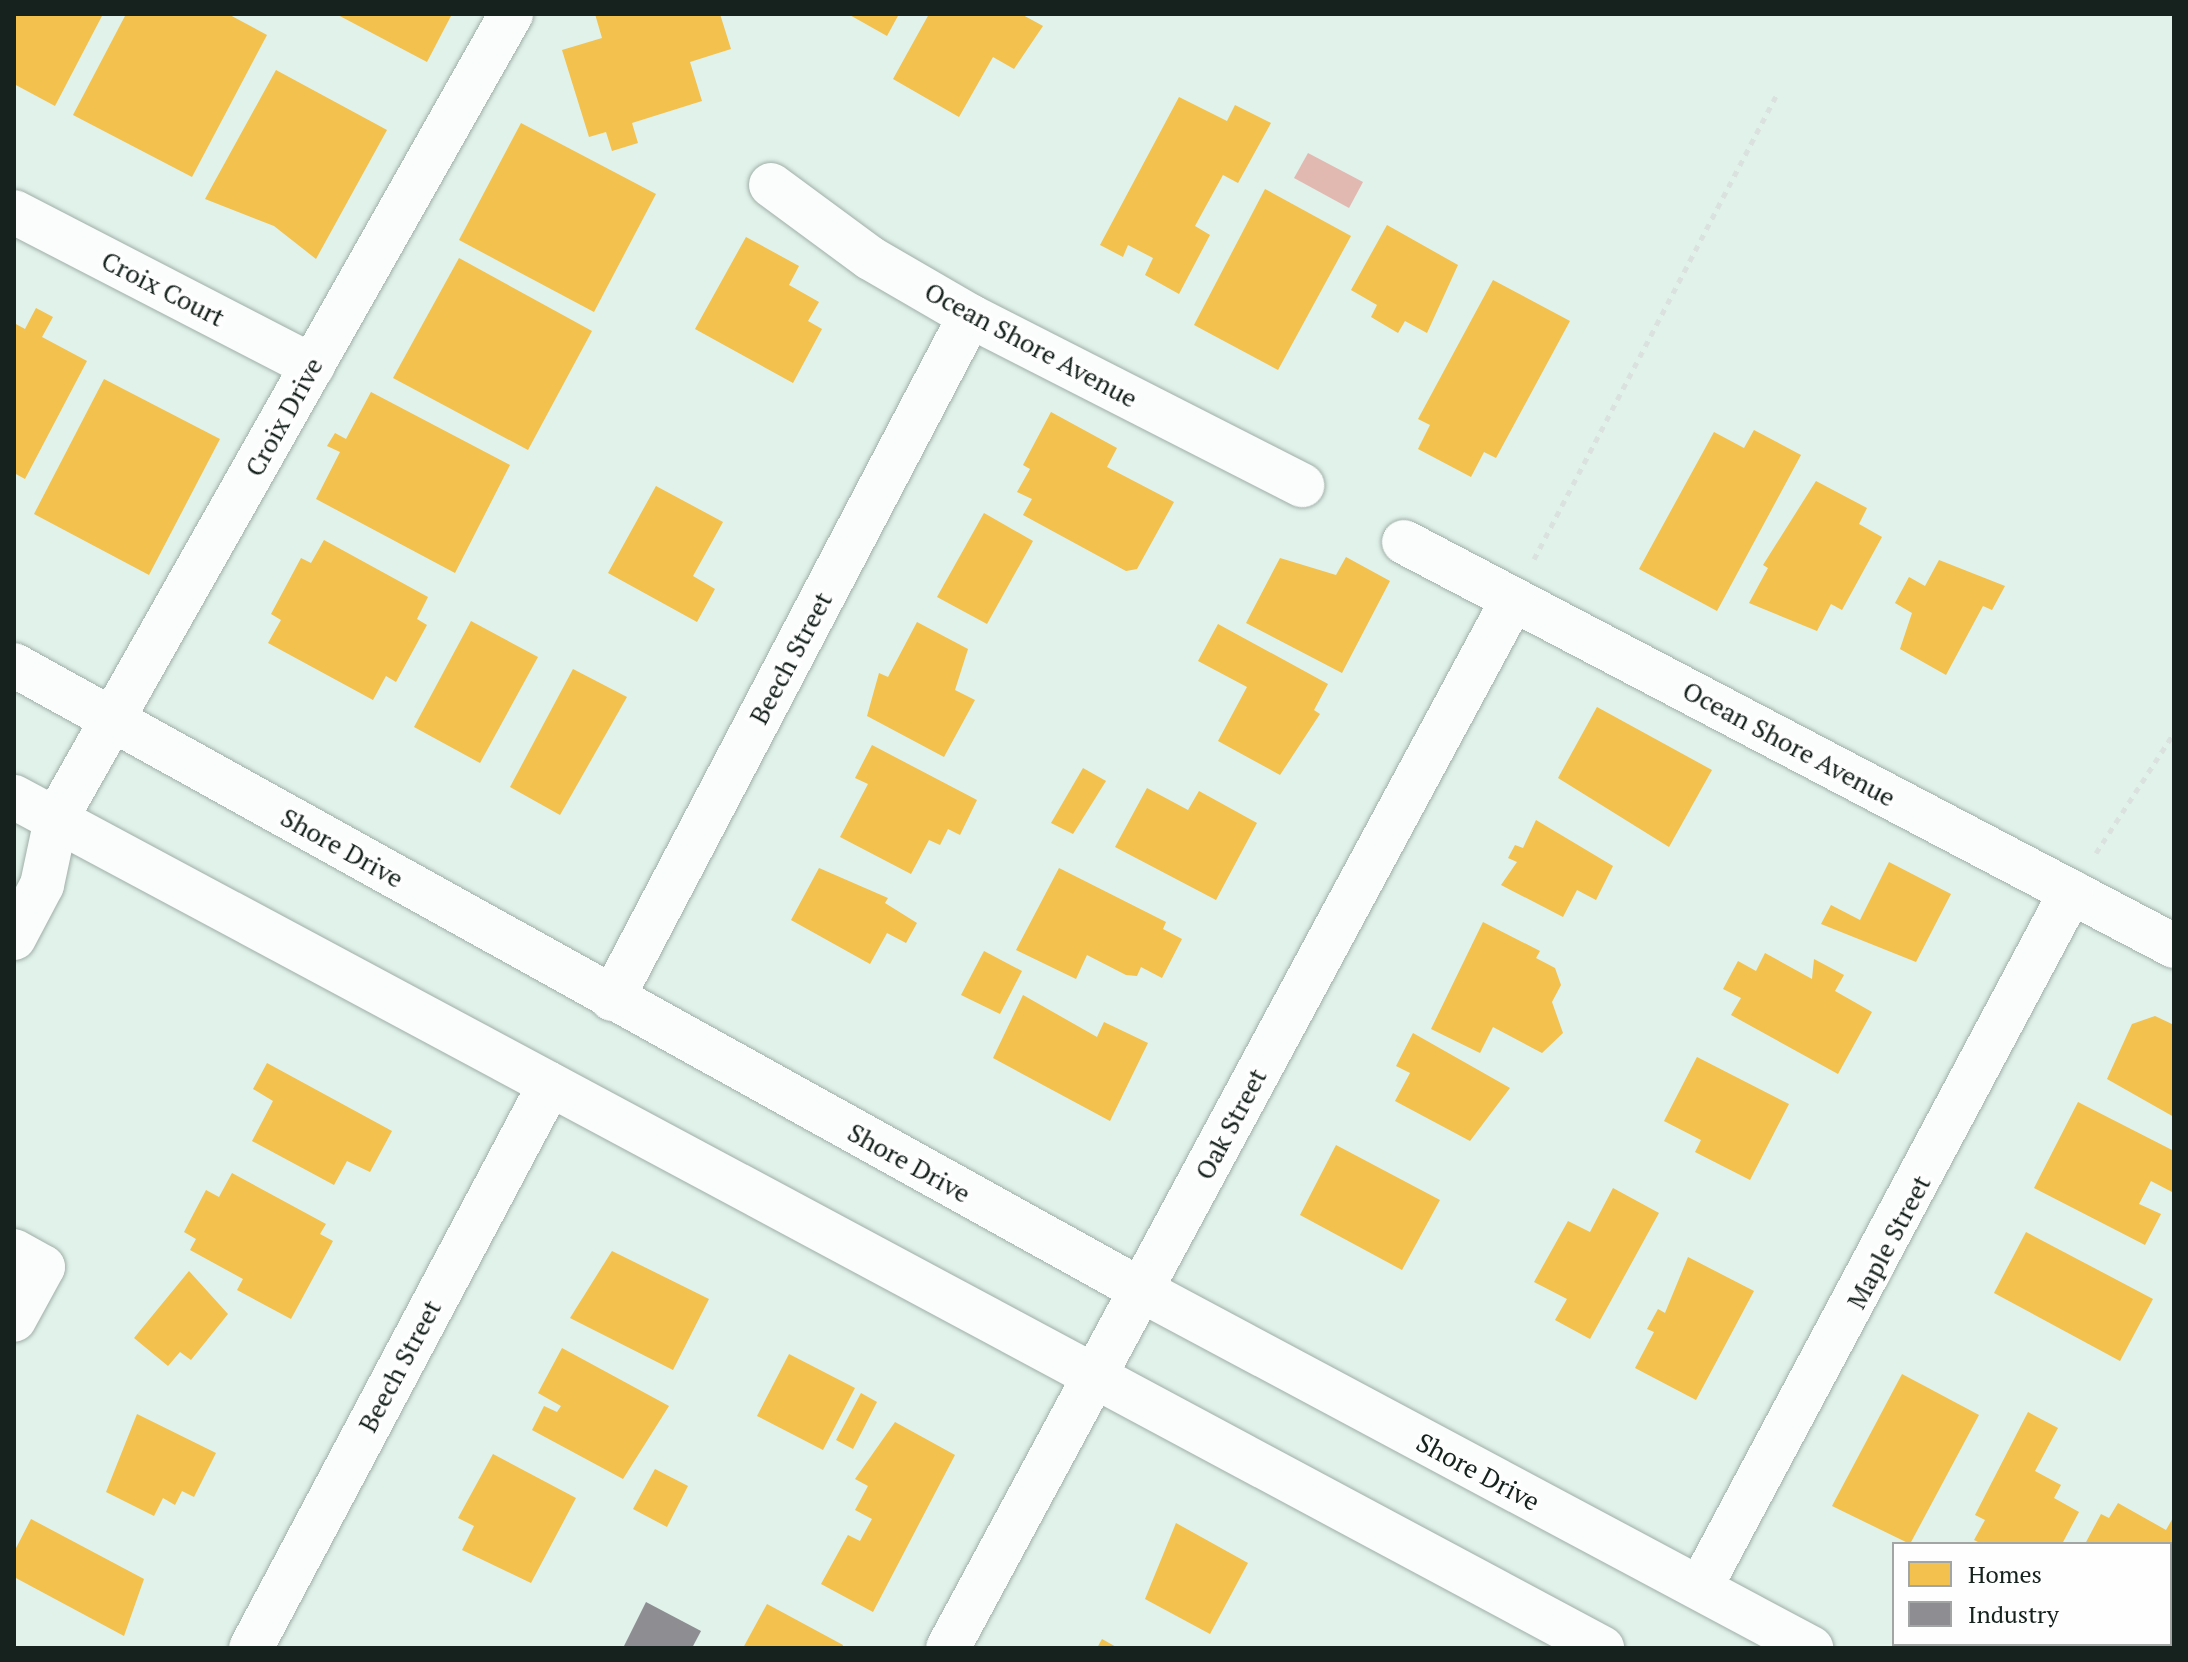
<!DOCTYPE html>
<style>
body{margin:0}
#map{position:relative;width:2188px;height:1662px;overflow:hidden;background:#e0f2ea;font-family:"PT Serif",serif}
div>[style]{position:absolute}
.water>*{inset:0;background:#e1b9b1}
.homes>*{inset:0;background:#f2c14e}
.industry>*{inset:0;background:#8d8d92}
.path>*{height:5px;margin-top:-2.5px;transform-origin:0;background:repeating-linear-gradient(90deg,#dbe1de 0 6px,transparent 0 12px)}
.roads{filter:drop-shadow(0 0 2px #a0aea8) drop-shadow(0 0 2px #a0aea8)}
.minor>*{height:44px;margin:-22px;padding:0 22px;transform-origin:22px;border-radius:22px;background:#fafdfc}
.highway>*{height:44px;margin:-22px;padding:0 22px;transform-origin:22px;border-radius:22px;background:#fafdfc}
span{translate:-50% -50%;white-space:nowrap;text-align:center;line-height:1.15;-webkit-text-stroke:8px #fefefe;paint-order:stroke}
.street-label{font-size:26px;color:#16221d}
.frame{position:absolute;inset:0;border:16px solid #16221d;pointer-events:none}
.legend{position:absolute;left:1892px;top:1542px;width:280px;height:104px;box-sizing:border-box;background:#fefefe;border:2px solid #a1a6a4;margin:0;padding:10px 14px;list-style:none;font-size:24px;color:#16221d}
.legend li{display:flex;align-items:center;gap:16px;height:40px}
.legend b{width:40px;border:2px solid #a1a6a4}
</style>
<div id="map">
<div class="water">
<i style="clip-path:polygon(1308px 153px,1363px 182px,1349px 208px,1294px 178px)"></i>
</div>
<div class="homes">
<i style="clip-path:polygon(14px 14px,103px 14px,55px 106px,14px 84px)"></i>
<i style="clip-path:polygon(126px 14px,228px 14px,267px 35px,192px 177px,73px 115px)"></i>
<i style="clip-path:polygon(336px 14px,452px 14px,427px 62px)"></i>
<i style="clip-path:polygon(595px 14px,720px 14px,731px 49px,690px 62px,702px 101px,632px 123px,638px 143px,612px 151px,606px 132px,589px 137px,562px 50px,602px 38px)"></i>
<i style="clip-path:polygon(848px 14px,899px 14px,887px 36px)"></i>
<i style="clip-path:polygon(929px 14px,1021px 14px,1043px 26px,1014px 69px,993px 57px,959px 117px,893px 79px)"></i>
<i style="clip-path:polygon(276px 70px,387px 130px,316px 259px,274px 226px,205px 199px)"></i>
<i style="clip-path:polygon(1179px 97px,1227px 121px,1235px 105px,1271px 123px,1238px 183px,1223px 175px,1195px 226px,1210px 235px,1179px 294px,1145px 275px,1153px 258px,1128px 245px,1123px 257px,1100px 245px)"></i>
<i style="clip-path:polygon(521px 123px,656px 194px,594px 312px,459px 240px)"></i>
<i style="clip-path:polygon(1265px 189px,1351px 236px,1278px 370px,1194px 325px)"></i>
<i style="clip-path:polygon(1387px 225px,1458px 265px,1427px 333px,1405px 321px,1398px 333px,1371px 317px,1377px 305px,1351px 290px)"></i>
<i style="clip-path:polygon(746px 237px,799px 266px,789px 285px,819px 302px,808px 321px,822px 329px,793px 383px,695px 329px)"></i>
<i style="clip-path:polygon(459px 258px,592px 331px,528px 450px,393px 378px)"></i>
<i style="clip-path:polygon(1493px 280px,1570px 321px,1496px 458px,1484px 452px,1471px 477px,1418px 449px,1430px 425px,1418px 419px)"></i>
<i style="clip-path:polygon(36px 308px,53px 317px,42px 337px,87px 361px,25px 479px,14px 473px,14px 323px,25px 329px)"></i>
<i style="clip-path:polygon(104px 379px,220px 439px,149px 575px,34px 514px)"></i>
<i style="clip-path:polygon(371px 392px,510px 465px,455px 573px,316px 499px,340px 452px,327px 446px,335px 433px,346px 439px)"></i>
<i style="clip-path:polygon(1051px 412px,1117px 448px,1107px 467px,1174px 502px,1137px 569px,1126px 571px,1023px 515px,1032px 499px,1017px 492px,1030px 469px,1023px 465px)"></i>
<i style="clip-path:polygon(1754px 430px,1801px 455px,1717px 611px,1639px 569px,1714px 432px,1744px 448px)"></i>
<i style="clip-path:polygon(1816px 481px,1867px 508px,1859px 524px,1882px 537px,1842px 610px,1831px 604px,1817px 631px,1749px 603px,1768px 568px,1763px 565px)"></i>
<i style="clip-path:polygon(656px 486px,723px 522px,693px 576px,715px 589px,697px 622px,608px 573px)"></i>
<i style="clip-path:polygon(984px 513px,1033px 541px,987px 624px,937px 597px)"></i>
<i style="clip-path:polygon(324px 540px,428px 597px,417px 619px,427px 625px,396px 682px,386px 676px,373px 700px,268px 643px,281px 620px,271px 614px,301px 558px,311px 563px)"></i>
<i style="clip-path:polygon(1346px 557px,1390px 581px,1342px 673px,1246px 623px,1280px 558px,1336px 575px)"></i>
<i style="clip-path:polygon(1939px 560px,2005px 586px,1992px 610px,1983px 606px,1946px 675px,1900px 649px,1912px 613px,1895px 603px,1909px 577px,1925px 586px)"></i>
<i style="clip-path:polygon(471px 621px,538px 657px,480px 763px,414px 727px)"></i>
<i style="clip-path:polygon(917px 622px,968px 649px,955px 690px,975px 700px,944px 757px,867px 716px,879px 673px,888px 677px)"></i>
<i style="clip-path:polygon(1218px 624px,1328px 684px,1314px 710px,1320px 714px,1280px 775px,1218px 741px,1247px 687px,1198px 661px)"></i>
<i style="clip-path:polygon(573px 669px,627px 697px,560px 815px,510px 787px)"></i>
<i style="clip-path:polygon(1597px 707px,1712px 770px,1669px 847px,1558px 778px)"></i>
<i style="clip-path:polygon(872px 745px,977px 800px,960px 835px,948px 829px,940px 845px,929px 840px,911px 874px,840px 837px,868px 784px,855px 778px)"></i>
<i style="clip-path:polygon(1083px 768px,1106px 781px,1073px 834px,1051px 823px)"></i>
<i style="clip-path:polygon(1147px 788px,1188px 810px,1199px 791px,1257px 823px,1216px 900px,1115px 847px)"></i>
<i style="clip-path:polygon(1536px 820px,1613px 866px,1596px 900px,1577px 890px,1563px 917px,1501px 885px,1517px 862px,1508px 858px,1515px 845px,1523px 848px)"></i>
<i style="clip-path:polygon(1889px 862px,1951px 894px,1916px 962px,1821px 924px,1831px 905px,1860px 920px)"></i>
<i style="clip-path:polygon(819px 868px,888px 898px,885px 903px,917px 923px,906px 943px,887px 933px,870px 964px,791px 920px)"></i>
<i style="clip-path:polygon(1059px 868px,1166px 922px,1163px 929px,1182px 939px,1162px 978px,1141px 967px,1137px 976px,1126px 975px,1087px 955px,1076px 979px,1016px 950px)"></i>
<i style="clip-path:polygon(1483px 922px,1540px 951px,1536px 958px,1555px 968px,1561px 985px,1552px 1002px,1563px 1033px,1542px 1053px,1493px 1027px,1480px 1053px,1431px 1029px)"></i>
<i style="clip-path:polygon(984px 951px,1022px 971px,1000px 1014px,961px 995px)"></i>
<i style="clip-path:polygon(1765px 953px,1812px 979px,1814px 959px,1844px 975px,1835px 991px,1872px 1012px,1838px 1074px,1731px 1015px,1741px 998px,1723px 989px,1738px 961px,1756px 971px)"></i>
<i style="clip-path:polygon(1023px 995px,1097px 1037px,1104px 1022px,1148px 1043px,1110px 1121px,993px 1058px)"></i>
<i style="clip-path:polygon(2155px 1016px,2174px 1025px,2174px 1117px,2107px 1079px,2132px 1024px)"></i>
<i style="clip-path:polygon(1413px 1033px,1510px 1088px,1470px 1141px,1395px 1101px,1410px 1073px,1396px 1066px)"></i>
<i style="clip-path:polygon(1697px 1057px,1789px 1104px,1750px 1180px,1695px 1152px,1701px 1140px,1664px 1121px)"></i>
<i style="clip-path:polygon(267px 1063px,392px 1131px,370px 1172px,347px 1161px,334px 1185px,252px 1141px,273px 1101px,253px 1089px)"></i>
<i style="clip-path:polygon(2078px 1102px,2174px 1151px,2174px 1193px,2151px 1181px,2139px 1204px,2161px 1214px,2145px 1245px,2034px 1188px)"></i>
<i style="clip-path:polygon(1336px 1145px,1440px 1200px,1402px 1270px,1300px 1215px)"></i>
<i style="clip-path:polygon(232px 1173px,326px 1224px,320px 1234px,333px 1241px,291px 1319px,237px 1290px,243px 1279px,190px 1250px,196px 1239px,184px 1232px,206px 1190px,219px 1197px)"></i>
<i style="clip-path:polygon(1613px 1188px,1659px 1213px,1590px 1339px,1555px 1320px,1567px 1299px,1534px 1282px,1568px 1221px,1590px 1232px)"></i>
<i style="clip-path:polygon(2026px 1232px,2153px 1299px,2120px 1361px,1994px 1293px)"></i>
<i style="clip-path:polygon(612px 1251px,709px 1299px,673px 1370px,570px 1318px)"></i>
<i style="clip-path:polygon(1688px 1257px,1754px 1291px,1696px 1400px,1635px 1368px,1654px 1332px,1647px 1329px,1658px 1309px,1665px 1313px)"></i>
<i style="clip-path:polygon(189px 1271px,228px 1314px,191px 1360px,180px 1352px,168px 1366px,134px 1338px)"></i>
<i style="clip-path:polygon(562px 1348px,669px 1406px,623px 1479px,532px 1430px,544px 1406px,557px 1412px,561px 1406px,538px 1393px)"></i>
<i style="clip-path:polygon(789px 1354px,855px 1388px,823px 1450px,757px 1416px)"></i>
<i style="clip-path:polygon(1902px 1374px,1979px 1415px,1910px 1544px,1832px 1506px)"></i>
<i style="clip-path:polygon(861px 1393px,877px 1402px,853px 1449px,836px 1440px)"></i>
<i style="clip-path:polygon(2028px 1412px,2058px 1428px,2035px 1471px,2061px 1485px,2054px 1498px,2079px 1512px,2062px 1544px,1982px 1544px,1974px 1540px,1985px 1520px,1975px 1515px)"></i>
<i style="clip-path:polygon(137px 1414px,216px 1453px,194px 1497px,182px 1491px,175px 1505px,163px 1498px,154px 1516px,106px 1492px)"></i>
<i style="clip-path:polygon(895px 1422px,955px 1455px,873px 1612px,821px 1584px,848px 1535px,860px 1541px,872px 1519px,855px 1510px,868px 1486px,855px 1479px)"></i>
<i style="clip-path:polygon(493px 1454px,576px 1498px,531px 1583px,462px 1550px,474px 1526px,458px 1518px)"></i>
<i style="clip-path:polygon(655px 1469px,688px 1486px,667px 1527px,633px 1509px)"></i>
<i style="clip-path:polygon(2118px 1503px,2166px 1530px,2174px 1516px,2174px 1548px,2162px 1542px,2085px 1544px,2101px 1514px,2109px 1518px)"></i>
<i style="clip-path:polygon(31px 1519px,144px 1579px,124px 1636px,14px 1577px,14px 1552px)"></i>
<i style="clip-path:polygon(1176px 1523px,1248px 1563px,1210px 1634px,1145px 1599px)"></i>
<i style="clip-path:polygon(767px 1604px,843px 1645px,842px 1648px,743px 1648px)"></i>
<i style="clip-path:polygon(1102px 1639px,1118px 1648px,1097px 1648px)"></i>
<i style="clip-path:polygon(2092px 1644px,2118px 1644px,2116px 1648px)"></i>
</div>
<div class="industry">
<i style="clip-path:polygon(646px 1602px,701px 1631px,692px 1648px,624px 1646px)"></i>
</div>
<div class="path">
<i style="left:1534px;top:559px;width:527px;rotate:-62.41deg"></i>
<i style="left:2096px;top:853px;width:143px;rotate:-57deg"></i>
</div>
<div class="roads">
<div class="minor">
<i style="left:771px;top:185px;width:123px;rotate:36.4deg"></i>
<i style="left:870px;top:258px;width:116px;rotate:30.1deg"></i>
<i style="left:970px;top:316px;width:373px;rotate:27deg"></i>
<i style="left:14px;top:212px;width:336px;rotate:27.3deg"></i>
<i style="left:1404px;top:542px;width:870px;rotate:27.68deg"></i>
<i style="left:14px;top:938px;width:60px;rotate:-62.2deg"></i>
<i style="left:42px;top:885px;width:67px;rotate:-78deg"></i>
<i style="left:56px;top:819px;width:925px;rotate:-60.52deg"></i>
<i style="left:612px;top:999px;width:771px;rotate:-62.34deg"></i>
<i style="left:14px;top:1251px;width:33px;rotate:29deg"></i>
<i style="left:43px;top:1267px;width:60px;rotate:118.7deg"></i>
<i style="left:1700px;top:1588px;width:789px;rotate:-61.94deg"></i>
<i style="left:251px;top:1648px;width:638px;rotate:-62.07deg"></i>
<i style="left:948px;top:1648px;width:1191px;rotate:-61.69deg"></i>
</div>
<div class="highway">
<i style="left:14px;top:665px;width:1289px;rotate:29.01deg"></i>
<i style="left:1141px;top:1290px;width:760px;rotate:28.12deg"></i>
<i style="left:14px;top:797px;width:1802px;rotate:28.19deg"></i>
</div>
</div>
<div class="street-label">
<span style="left:163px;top:289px;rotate:27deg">Croix Court</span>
<span style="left:1031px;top:345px;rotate:28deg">Ocean Shore Avenue</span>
<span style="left:284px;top:417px;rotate:-61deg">Croix Drive</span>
<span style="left:791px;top:658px;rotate:-62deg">Beech Street</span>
<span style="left:1789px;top:744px;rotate:28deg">Ocean Shore Avenue</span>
<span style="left:342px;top:848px;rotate:29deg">Shore Drive</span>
<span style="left:1231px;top:1124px;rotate:-62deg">Oak Street</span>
<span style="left:909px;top:1163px;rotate:29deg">Shore Drive</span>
<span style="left:1889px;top:1242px;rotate:-62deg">Maple Street</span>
<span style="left:400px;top:1366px;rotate:-62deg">Beech Street</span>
<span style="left:1478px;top:1472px;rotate:28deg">Shore Drive</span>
</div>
<div class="frame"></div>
<ul class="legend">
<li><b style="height:22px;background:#f2c14e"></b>Homes</li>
<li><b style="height:22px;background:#8d8d92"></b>Industry</li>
</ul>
</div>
